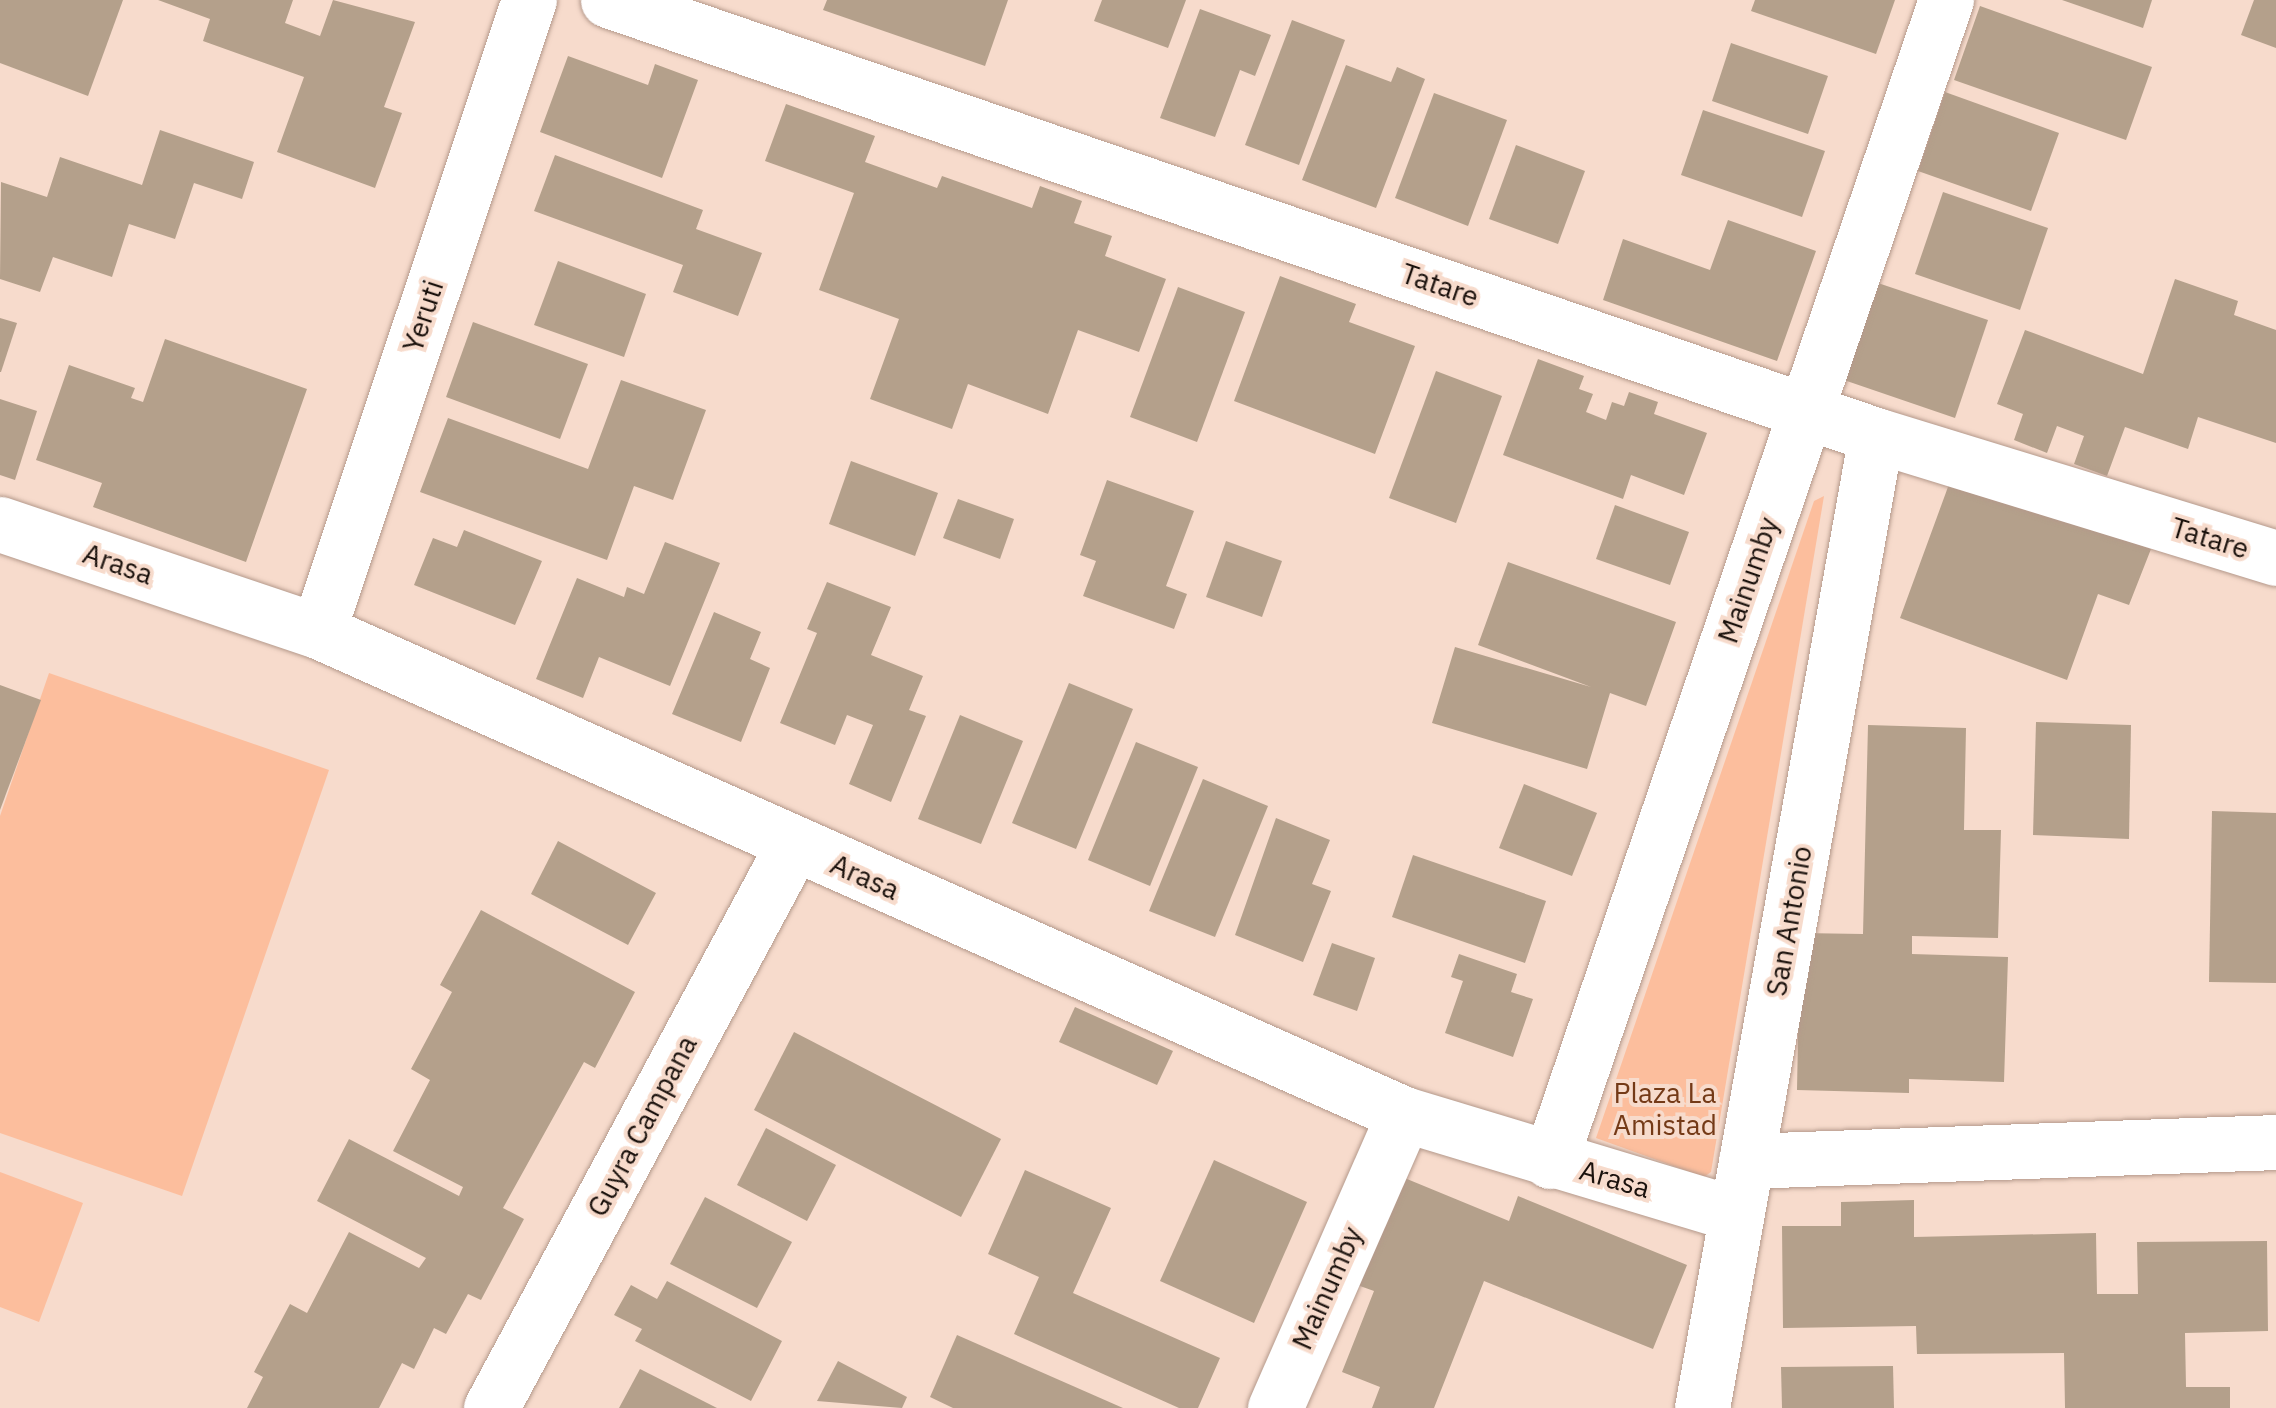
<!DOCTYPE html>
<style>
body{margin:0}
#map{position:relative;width:2276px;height:1408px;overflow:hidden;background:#f7dbcc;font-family:"IBM Plex Sans",sans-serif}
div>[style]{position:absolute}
.green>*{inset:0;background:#fcbe9d}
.building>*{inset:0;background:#b4a08b}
.roads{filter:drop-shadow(0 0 2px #b4998b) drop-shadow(0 0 2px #b4998b)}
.minor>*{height:55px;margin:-27.5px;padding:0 27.5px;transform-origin:27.5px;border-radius:27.5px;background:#fff}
span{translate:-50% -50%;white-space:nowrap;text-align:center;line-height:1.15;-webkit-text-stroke:8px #f7dbcc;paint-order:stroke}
.street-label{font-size:28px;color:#1a110c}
.park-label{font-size:28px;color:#743a17}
</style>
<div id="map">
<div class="green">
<i style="clip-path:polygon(1824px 496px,1711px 1172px,1704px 1177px,1596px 1138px,1814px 501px)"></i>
<i style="clip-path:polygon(49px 673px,329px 770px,182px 1196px,0 1133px,0 816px)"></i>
<i style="clip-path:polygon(0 1172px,83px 1203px,39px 1322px,0 1307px)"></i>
</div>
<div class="building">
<i style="clip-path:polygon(0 0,123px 0,88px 96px,0 63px)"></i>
<i style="clip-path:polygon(158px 0,293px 0,285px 23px,320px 36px,333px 0,415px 22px,384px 107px,402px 113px,375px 188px,277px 152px,304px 77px,203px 41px,210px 19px)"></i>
<i style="clip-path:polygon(827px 0,1008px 0,985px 66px,823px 10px)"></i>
<i style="clip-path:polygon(1102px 0,1186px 0,1168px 48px,1094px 21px)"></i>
<i style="clip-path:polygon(1755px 0,1895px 0,1876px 54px,1751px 11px)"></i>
<i style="clip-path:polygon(2062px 0,2152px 0,2143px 28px)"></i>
<i style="clip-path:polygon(2254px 0,2276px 0,2276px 48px,2241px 35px)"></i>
<i style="clip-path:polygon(1980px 6px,2152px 67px,2126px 140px,1954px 80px)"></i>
<i style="clip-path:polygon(1200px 9px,1271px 35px,1255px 76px,1240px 70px,1215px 137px,1160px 118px)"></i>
<i style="clip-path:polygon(1292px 20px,1345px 40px,1299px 165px,1245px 145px)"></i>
<i style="clip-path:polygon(1731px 43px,1828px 76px,1808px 134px,1712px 101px)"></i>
<i style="clip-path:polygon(568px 56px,648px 85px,655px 64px,698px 80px,662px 178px,540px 132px)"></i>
<i style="clip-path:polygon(1346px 65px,1391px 82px,1397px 67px,1425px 79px,1376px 208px,1302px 180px)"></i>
<i style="clip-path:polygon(1945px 92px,2059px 133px,2031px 211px,1918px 171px)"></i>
<i style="clip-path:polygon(1434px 93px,1507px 120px,1468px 226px,1395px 198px)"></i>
<i style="clip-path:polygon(786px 104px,875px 136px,865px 162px,937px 188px,942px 176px,1032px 208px,1040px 186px,1082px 201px,1074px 223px,1112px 236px,1105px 256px,1166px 279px,1139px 352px,1078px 330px,1048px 414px,968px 384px,952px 429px,870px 399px,899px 319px,819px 290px,854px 193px,765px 161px)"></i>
<i style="clip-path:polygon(1703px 110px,1825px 151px,1802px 217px,1681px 175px)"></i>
<i style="clip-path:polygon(160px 130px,254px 162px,242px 199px,194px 183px,175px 239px,129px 224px,112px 277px,53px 257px,40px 292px,0 279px,1px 182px,47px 197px,60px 157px,142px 185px)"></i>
<i style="clip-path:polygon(1516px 145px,1585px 171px,1558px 244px,1489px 219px)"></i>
<i style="clip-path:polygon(555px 155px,703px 210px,696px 229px,762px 253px,738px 316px,673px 292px,683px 265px,534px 211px)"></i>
<i style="clip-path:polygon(1943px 192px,2048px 228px,2020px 310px,1915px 274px)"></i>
<i style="clip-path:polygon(1728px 220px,1816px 251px,1777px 361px,1603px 300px,1623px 239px,1710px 270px)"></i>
<i style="clip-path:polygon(558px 261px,646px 294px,624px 357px,534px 325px)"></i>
<i style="clip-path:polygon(1280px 276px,1356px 304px,1349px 322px,1415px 346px,1375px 454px,1234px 401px)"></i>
<i style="clip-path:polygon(2175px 279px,2238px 301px,2234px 315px,2276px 330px,2276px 443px,2198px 417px,2188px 449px,2125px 427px,2107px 476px,2074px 464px,2084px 436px,2057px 426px,2047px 453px,2014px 440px,2023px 414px,1997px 404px,2025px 330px,2143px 374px)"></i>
<i style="clip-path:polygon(1875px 282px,1988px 320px,1955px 418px,1841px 379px)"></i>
<i style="clip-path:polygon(1178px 287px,1245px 312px,1197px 442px,1130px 417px)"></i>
<i style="clip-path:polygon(0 318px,17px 323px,1px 372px,0 372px)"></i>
<i style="clip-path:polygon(473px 322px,588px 364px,560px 439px,446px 397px)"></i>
<i style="clip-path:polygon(165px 339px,307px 389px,246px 562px,93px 507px,102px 483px,36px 460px,69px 365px,135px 388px,131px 398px,143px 402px)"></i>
<i style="clip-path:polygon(1538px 359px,1584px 376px,1579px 389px,1593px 394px,1586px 412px,1606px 420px,1612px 402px,1624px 406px,1629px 392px,1658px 402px,1654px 414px,1707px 433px,1684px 495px,1631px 475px,1623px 499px,1503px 455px)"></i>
<i style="clip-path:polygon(1436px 371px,1502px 396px,1456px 523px,1389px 498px)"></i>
<i style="clip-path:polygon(621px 380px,706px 410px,673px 500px,634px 486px,607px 560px,420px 492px,448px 418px,588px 469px)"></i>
<i style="clip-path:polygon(0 399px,37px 411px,15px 480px,0 475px)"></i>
<i style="clip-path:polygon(851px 461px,938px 493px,915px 556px,829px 524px)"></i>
<i style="clip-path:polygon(1952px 476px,2151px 549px,2129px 605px,2098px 594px,2067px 680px,1900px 618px)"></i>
<i style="clip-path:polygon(1107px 480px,1194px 511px,1166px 586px,1187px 594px,1174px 629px,1083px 596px,1096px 561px,1080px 555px)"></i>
<i style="clip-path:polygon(958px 499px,1014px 519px,1000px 559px,943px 538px)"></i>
<i style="clip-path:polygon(1615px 505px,1689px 532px,1670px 585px,1596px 559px)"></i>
<i style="clip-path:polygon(464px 530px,542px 561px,515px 625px,414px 585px,433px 538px,457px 547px)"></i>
<i style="clip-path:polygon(1226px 541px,1282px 561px,1262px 617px,1206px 597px)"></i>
<i style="clip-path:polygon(665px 542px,720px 563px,670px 686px,599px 657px,583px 698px,536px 679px,577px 578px,624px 597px,627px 587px,644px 594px)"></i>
<i style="clip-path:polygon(1508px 562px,1676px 622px,1646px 706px,1610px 693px,1587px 769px,1432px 723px,1455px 647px,1591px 687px,1478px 645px)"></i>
<i style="clip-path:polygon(827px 582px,891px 607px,871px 655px,923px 676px,909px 710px,926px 716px,891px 802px,849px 784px,873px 725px,847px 715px,835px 745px,780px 723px,817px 633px,807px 629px)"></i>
<i style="clip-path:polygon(714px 612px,761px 632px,750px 659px,770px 668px,741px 742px,672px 714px)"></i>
<i style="clip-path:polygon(1069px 683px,1133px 709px,1076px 849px,1012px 823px)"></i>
<i style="clip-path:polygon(0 685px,41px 700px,0 810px)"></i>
<i style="clip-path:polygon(960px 715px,1023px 741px,981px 844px,918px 819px)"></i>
<i style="clip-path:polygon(2036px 722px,2131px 725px,2129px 839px,2033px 835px)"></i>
<i style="clip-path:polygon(1868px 725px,1966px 728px,1964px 830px,2001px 830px,1998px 938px,1912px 936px,1912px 954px,2008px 957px,2004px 1082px,1909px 1079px,1909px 1093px,1797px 1090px,1800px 933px,1863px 934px)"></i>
<i style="clip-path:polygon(1136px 742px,1198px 767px,1150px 886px,1088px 860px)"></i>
<i style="clip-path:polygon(1203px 779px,1268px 806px,1215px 937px,1149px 911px)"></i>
<i style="clip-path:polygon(1524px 784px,1597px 813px,1572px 876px,1499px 848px)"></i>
<i style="clip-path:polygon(2212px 811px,2276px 813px,2276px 983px,2209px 982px)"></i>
<i style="clip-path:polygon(1276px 818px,1330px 840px,1312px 884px,1331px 891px,1303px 962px,1235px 935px)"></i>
<i style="clip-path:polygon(558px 841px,656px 893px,628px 945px,531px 894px)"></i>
<i style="clip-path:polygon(1413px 855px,1546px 901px,1525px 963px,1392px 917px)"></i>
<i style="clip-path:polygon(481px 910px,635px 992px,595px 1068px,584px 1062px,503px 1208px,524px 1219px,481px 1300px,468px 1294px,446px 1334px,434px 1328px,414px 1369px,402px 1363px,379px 1408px,247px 1408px,263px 1377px,254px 1372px,290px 1304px,307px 1313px,349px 1232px,419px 1268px,426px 1258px,317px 1201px,349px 1139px,459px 1196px,463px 1187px,393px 1151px,430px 1080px,411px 1069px,452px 992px,440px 985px)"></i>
<i style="clip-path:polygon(1332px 943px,1375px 958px,1357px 1011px,1313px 995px)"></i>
<i style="clip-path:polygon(1459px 954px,1517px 974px,1511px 992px,1533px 999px,1513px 1057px,1445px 1033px,1463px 981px,1451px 977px)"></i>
<i style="clip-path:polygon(1075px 1007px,1173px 1051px,1157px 1085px,1059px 1042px)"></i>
<i style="clip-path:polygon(794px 1032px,1001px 1139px,961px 1217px,754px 1110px)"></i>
<i style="clip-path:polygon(766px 1128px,836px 1165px,807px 1221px,737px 1185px)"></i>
<i style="clip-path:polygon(1214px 1160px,1307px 1202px,1254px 1323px,1160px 1281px)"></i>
<i style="clip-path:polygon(1025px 1170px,1111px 1208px,1073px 1293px,1220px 1358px,1198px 1408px,1179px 1408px,1014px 1334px,1039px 1277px,988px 1254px)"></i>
<i style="clip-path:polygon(1390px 1172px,1509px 1221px,1518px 1196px,1687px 1265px,1653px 1349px,1484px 1281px,1434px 1408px,1372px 1408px,1380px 1387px,1342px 1372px,1374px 1291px,1346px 1281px)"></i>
<i style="clip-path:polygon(705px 1197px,792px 1242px,757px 1308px,670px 1264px)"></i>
<i style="clip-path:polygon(1914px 1200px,1914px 1237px,2096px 1233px,2097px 1294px,2138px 1294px,2137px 1242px,2267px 1241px,2268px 1331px,2185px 1333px,2186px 1387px,2230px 1387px,2230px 1408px,2065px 1408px,2064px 1353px,1917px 1354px,1916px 1326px,1783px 1328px,1782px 1226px,1841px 1226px,1841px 1202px)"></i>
<i style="clip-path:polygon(667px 1281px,782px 1341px,751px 1401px,635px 1341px,642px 1329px,614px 1315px,631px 1285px,657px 1299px)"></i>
<i style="clip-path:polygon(957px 1335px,1123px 1408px,953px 1408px,930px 1397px)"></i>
<i style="clip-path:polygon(838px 1361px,907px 1397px,902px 1408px,817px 1401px)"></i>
<i style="clip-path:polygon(1893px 1366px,1894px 1408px,1782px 1408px,1781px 1367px)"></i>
<i style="clip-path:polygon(640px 1369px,717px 1408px,619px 1408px)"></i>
</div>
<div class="roads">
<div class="minor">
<i style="left:608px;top:0;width:1341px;rotate:18.94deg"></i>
<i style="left:1876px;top:435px;width:418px;rotate:17.1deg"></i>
<i style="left:0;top:524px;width:336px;rotate:18.6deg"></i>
<i style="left:318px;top:631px;width:1189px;rotate:23.98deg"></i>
<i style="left:1404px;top:1114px;width:346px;rotate:16.8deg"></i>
<i style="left:318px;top:631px;width:665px;rotate:-71.51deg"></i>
<i style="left:1550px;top:1161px;width:1227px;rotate:-71.17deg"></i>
<i style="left:1746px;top:1161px;width:530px;rotate:-2.05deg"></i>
<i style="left:491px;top:1408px;width:639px;rotate:-61.79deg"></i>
<i style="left:1275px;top:1408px;width:321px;rotate:-66.3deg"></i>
<i style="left:1702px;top:1408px;width:988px;rotate:-79.86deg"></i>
</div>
</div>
<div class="street-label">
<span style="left:1440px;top:285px;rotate:19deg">Tatare</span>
<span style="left:423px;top:316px;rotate:-72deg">Yeruti</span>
<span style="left:2210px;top:538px;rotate:17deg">Tatare</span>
<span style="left:118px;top:564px;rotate:19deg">Arasa</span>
<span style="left:1748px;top:580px;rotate:-71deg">Mainumby</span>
<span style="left:865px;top:877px;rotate:24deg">Arasa</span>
<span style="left:1789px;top:921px;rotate:-80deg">San Antonio</span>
<span style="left:642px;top:1126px;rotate:-62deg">Guyra Campana</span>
<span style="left:1615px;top:1179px;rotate:16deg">Arasa</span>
<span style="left:1327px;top:1288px;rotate:-66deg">Mainumby</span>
</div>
<div class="park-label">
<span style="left:1665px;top:1109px">Plaza La<br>Amistad</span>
</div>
</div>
